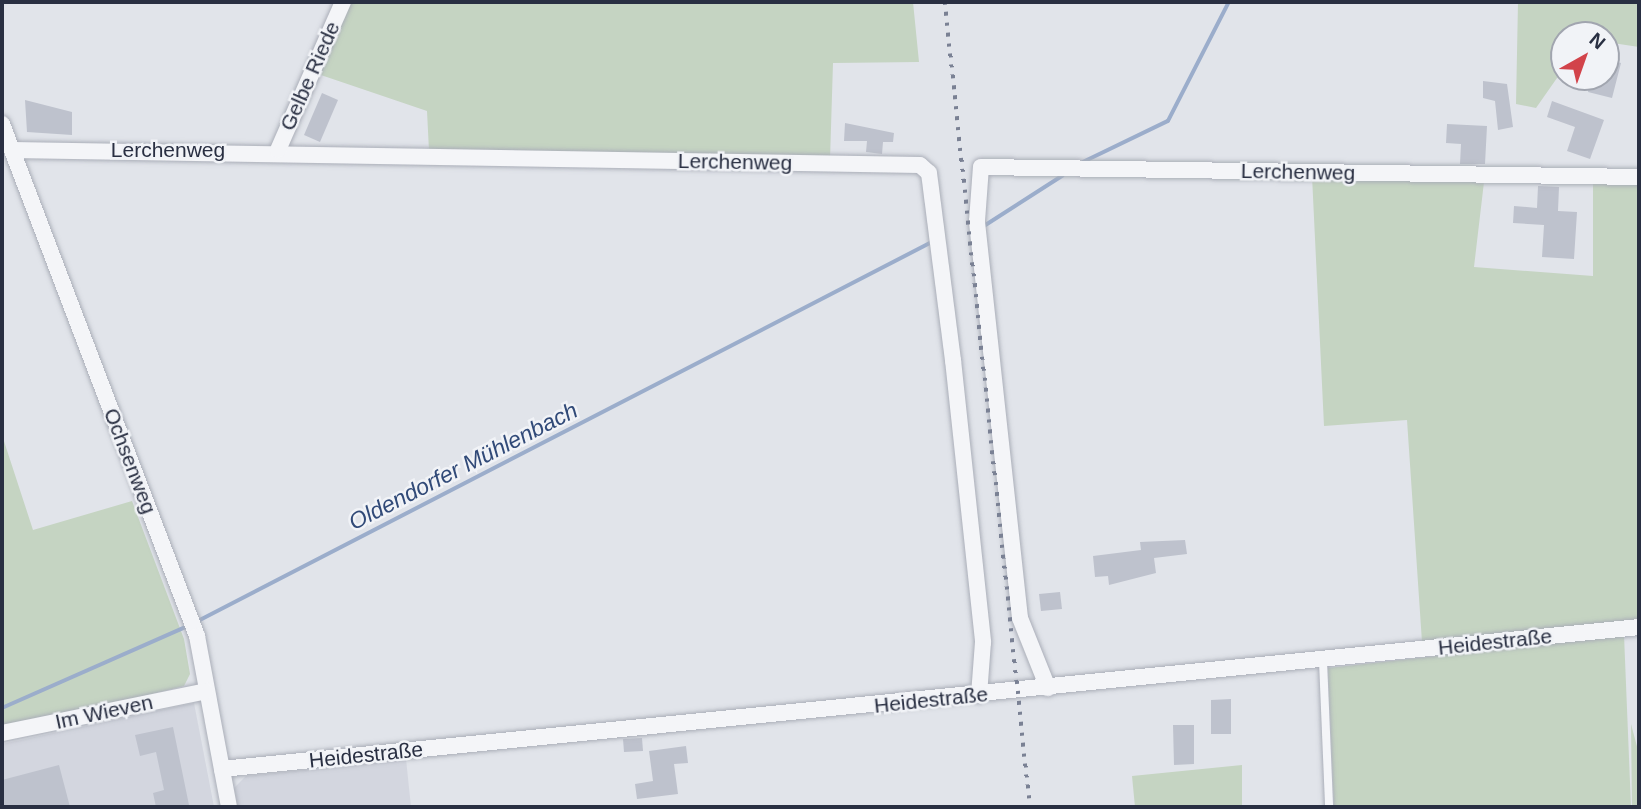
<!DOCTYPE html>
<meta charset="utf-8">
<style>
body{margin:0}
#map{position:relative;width:1641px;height:809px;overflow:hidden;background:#e1e4ea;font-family:Helvetica,sans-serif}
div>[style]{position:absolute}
.built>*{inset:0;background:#d3d6df}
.green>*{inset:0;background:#c5d4c2}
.stream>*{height:3.5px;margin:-1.75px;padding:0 1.75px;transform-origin:1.75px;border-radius:1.75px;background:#9badcb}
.building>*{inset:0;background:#bec2cd}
.roads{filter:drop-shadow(0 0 2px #aaaeb8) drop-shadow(0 0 2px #aaaeb8)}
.lane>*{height:8px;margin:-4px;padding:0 4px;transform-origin:4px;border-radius:4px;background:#f4f5f8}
.street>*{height:16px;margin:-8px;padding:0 8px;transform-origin:8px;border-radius:8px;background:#f4f5f8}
.rail>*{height:3.5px;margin-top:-1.75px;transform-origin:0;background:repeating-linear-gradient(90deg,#7a8194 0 3.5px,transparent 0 10.5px)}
span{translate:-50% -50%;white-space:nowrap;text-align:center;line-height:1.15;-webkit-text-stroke:5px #f1f3f7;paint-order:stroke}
.street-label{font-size:21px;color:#292f42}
.water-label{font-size:23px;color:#314a78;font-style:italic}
.frame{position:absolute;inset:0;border:4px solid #292f42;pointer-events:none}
.north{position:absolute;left:1550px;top:21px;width:70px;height:70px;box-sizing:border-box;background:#f1f3f7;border:2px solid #a1a5af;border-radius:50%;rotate:40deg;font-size:19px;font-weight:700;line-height:28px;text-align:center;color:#292f42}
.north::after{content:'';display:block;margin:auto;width:24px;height:32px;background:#d2434a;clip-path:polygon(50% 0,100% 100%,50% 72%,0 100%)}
</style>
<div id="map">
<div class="built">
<i style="clip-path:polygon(194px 703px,214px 807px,2px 807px,2px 744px)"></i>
<i style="clip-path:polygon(406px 759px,411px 807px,238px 807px,234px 788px,246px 776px)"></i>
</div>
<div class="green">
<i style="clip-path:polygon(343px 2px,913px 2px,919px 62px,833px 63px,830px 160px,429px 151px,427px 111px,312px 72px)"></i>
<i style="clip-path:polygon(1518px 2px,1639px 2px,1639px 47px,1606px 42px,1606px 35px,1564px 35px,1564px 68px,1536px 108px,1516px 104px)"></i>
<i style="clip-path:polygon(1312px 176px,1484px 182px,1474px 267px,1593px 276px,1593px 183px,1639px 184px,1639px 621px,1422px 642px,1407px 420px,1324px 426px)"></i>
<i style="clip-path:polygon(2px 435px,33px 530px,132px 501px,184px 639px,190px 674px,184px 686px,2px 732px)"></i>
<i style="clip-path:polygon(1624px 635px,1631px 807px,1334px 807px,1328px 668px)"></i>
<i style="clip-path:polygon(1631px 724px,1639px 754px,1639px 807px,1632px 807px)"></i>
<i style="clip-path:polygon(1242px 765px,1242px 807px,1135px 807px,1132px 776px)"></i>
</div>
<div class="stream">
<i style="left:1083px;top:162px;width:94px;rotate:-25.8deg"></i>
<i style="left:1168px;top:121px;width:134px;rotate:-62.9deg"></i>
<i style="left:984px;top:226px;width:93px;rotate:-32.7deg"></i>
<i style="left:198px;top:621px;width:826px;rotate:-27.31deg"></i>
<i style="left:2px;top:708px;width:203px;rotate:-23.8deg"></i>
</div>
<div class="building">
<i style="clip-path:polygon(1606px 59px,1621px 63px,1612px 98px,1588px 92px,1591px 77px,1606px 77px)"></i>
<i style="clip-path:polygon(1483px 81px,1507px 84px,1513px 127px,1498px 130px,1495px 101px,1483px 98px)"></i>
<i style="clip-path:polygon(322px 93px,338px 100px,320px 142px,304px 135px)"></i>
<i style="clip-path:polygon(25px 100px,72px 112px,72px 135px,27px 132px)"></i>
<i style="clip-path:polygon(1552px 101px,1604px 120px,1590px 159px,1567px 151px,1575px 127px,1547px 117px)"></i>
<i style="clip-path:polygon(845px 123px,894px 133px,893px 142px,883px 142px,882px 154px,866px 152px,867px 141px,844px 141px)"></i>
<i style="clip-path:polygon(1447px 124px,1487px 126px,1485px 164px,1460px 164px,1461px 144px,1446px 143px)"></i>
<i style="clip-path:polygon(1538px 186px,1559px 187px,1558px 211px,1577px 212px,1574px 259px,1542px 257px,1544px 225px,1513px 223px,1514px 206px,1537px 208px)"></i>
<i style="clip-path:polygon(1185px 540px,1187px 554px,1154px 558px,1156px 573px,1109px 585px,1108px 576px,1095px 577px,1093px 556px,1141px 550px,1140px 542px)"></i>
<i style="clip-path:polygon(1060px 592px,1062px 609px,1041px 611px,1039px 594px)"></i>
<i style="clip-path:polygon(1231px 699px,1231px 734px,1211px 734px,1211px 700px)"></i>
<i style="clip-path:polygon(1173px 725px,1194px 725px,1194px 764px,1174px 765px)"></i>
<i style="clip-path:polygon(173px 727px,189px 805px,156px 807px,153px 793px,164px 790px,156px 752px,140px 756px,135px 735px)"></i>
<i style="clip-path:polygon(642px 738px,643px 751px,624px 752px,623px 739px)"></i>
<i style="clip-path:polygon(686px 746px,688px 763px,674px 764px,678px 794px,637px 799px,635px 784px,653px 781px,649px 751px)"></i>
<i style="clip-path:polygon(59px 765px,70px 807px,2px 807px,2px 780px)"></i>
</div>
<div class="roads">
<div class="lane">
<i style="left:1323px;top:661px;width:146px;rotate:87.6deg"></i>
</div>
<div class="street">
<i style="left:2px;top:124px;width:548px;rotate:69.15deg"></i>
<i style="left:197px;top:636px;width:174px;rotate:79.4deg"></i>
<i style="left:12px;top:150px;width:908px;rotate:0.95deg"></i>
<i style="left:920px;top:165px;width:12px;rotate:42deg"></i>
<i style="left:929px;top:173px;width:189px;rotate:82.7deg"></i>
<i style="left:953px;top:360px;width:284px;rotate:83.9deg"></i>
<i style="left:983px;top:642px;width:53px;rotate:94.3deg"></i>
<i style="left:278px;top:150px;width:162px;rotate:-66.3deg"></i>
<i style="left:1048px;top:688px;width:75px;rotate:-111.8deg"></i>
<i style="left:1020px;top:618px;width:399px;rotate:-96.2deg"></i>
<i style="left:977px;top:221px;width:54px;rotate:-85.8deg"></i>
<i style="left:981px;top:167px;width:658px;rotate:0.87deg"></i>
<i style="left:2px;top:733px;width:208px;rotate:-11.6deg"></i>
<i style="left:222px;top:769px;width:1424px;rotate:-5.72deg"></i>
</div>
</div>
<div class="rail">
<i style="left:945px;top:2px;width:809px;rotate:83.97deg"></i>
</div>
<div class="street-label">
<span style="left:310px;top:76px;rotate:-66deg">Gelbe Riede</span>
<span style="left:168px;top:150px">Lerchenweg</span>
<span style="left:735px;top:162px;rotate:1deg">Lerchenweg</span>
<span style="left:1298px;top:172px;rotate:1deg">Lerchenweg</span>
<span style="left:130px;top:461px;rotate:69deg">Ochsenweg</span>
<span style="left:1495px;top:642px;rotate:-6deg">Heidestraße</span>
<span style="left:931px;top:700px;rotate:-6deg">Heidestraße</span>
<span style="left:104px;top:712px;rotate:-12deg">Im Wieven</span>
<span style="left:366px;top:755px;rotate:-6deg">Heidestraße</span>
</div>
<div class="water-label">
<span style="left:463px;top:466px;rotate:-27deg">Oldendorfer Mühlenbach</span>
</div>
<div class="frame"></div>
<div class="north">N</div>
</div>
